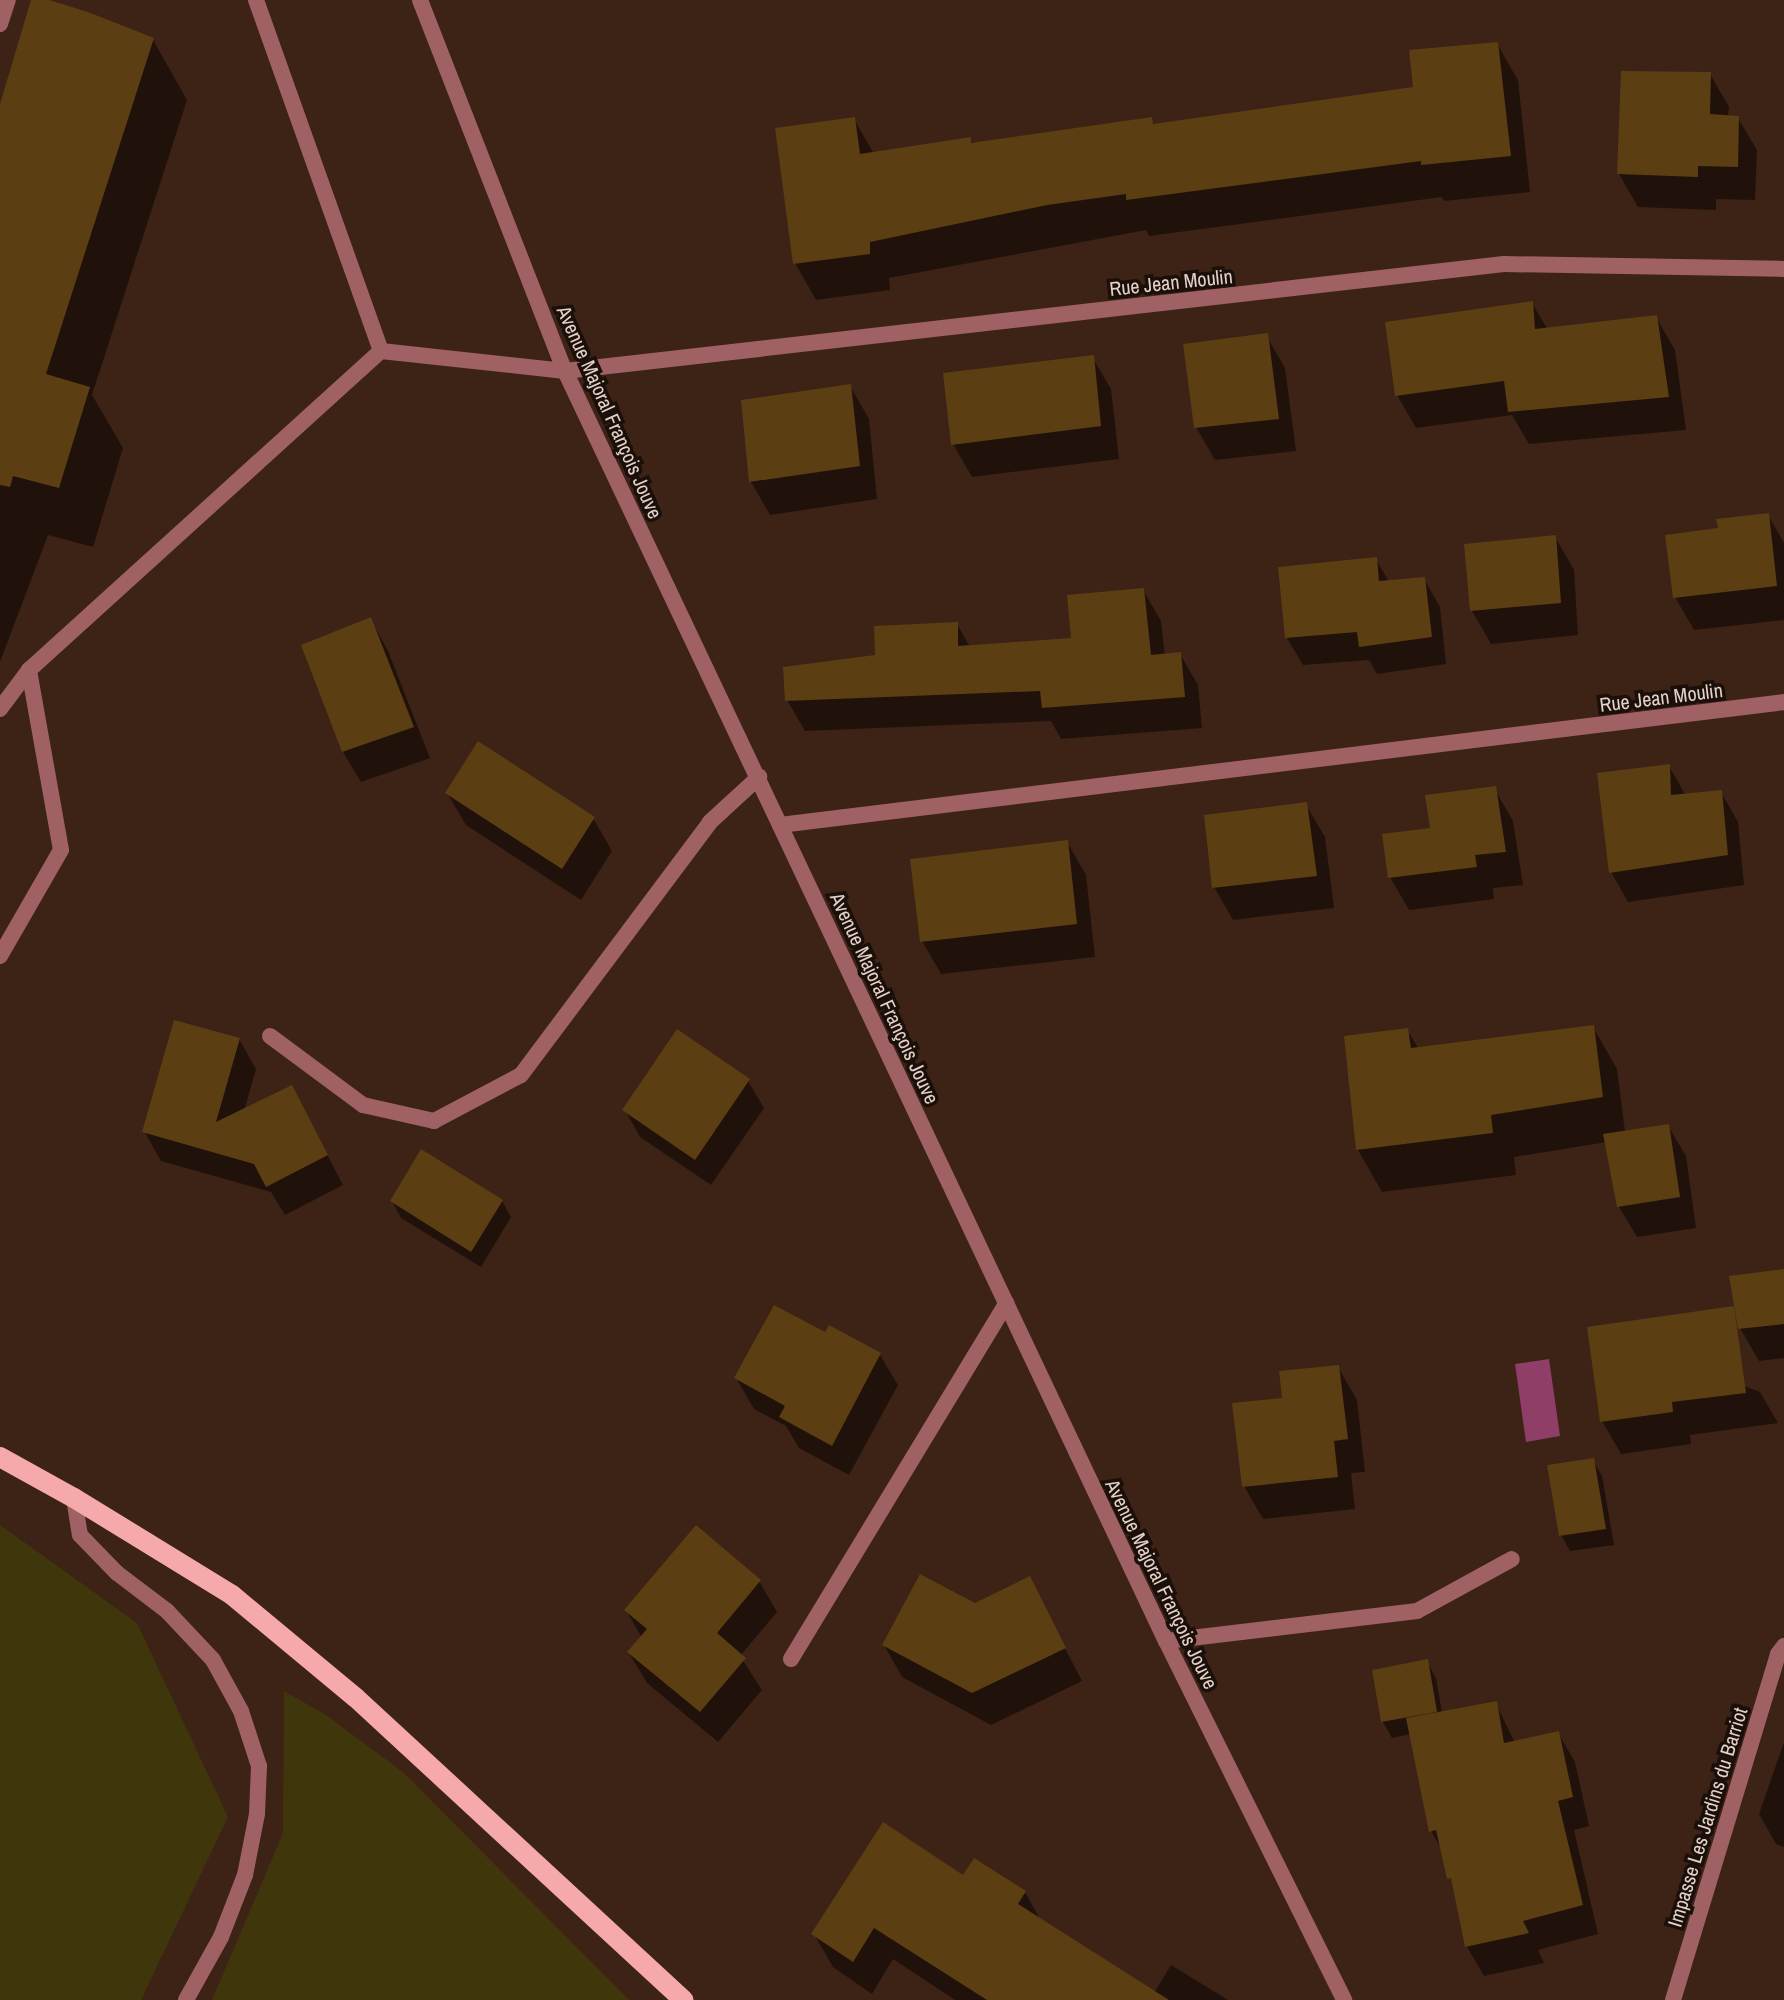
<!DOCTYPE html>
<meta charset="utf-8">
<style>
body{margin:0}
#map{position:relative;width:1784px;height:2000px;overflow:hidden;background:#3d2216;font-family:"Archivo Narrow",sans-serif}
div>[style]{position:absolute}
.green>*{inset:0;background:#3f370b}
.water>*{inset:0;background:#8f3f67}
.shadow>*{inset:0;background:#0007}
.building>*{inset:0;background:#5c3e13}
.lane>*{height:16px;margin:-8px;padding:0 8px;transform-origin:8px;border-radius:8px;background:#9f6164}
.street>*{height:16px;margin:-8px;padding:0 8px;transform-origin:8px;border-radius:8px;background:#9f6164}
.primary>*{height:20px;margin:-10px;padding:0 10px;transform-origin:10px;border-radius:10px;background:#f6a9ab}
span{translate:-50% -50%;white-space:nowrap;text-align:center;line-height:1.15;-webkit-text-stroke:7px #1b0f0a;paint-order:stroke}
.street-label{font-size:20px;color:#e4d2ca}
</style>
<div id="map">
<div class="green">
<i style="clip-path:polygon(0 1525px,137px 1623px,228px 1817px,141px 2000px,0 2000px)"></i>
<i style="clip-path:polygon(284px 1691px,326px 1715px,404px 1773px,629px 2000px,212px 2000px,283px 1833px)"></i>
</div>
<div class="water">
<i style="clip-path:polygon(1549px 1359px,1560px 1436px,1526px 1442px,1515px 1364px)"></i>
</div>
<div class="shadow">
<i style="clip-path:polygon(33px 0,153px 40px,187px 100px,92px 395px,123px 448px,93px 547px,48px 535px,0 662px,0 111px)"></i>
<i style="clip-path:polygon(1497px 44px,1518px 80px,1530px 192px,1444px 201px,1442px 197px,1149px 236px,1146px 230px,889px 278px,890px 290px,816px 300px,795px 263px,854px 119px,874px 154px,970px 139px,973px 145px,1151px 119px,1155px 126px,1415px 89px)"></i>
<i style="clip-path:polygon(1710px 74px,1729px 107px,1728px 117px,1738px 118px,1757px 150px,1755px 200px,1716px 199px,1716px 210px,1638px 207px,1619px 174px)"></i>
<i style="clip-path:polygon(1532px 303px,1548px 330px,1656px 317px,1675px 350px,1686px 430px,1529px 444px,1512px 415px,1416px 428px,1397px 395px)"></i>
<i style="clip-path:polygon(1266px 335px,1285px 368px,1296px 451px,1215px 460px,1196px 427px)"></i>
<i style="clip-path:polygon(1092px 357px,1111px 389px,1119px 459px,972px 477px,953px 444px)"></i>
<i style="clip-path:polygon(850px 386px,869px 419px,877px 499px,770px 515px,751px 482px,743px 401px)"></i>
<i style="clip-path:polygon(1768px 515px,1784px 543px,1784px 620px,1694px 630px,1675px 597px,1720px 530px)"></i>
<i style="clip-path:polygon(1555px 537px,1574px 570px,1578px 635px,1491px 644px,1472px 611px,1466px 546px)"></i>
<i style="clip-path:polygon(1376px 559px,1389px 582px,1424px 579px,1440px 607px,1446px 664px,1377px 674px,1369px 660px,1303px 665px,1287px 638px)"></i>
<i style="clip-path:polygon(1143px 590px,1161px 621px,1165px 656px,1180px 654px,1198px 685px,1202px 728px,1061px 739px,1051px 721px,805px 731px,787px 700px,957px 624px,970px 647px,1073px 639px)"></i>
<i style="clip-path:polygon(371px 620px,388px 651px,430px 758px,361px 782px,343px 752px)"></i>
<i style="clip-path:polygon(1669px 766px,1686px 796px,1721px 792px,1738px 822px,1744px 885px,1628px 902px,1611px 872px)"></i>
<i style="clip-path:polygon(1494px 788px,1513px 821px,1523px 885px,1493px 888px,1494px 899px,1409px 910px,1390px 877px,1432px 830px)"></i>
<i style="clip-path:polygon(447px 793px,593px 818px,612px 851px,581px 900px,466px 825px)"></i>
<i style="clip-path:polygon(1306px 805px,1325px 837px,1334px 908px,1233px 920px,1214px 887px)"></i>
<i style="clip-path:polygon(1067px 842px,1086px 875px,1095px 957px,941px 974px,922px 941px)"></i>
<i style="clip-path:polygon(1593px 1027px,1617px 1069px,1625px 1132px,1668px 1126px,1686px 1156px,1696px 1228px,1637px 1237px,1619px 1207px,1607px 1142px,1514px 1157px,1516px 1175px,1382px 1192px,1358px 1150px,1346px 1038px,1407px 1030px,1419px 1049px)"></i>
<i style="clip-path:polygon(239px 1039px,256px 1069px,244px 1111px,292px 1088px,343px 1185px,285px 1215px,271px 1192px,161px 1161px,144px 1131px)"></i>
<i style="clip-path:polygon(748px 1081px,764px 1108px,711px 1185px,640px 1137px,625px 1110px)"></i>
<i style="clip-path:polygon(392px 1201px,502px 1201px,511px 1217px,481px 1267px,401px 1218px)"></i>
<i style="clip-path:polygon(1784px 1271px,1784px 1358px,1759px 1361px,1740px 1328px)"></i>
<i style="clip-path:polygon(1590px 1329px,1760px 1392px,1778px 1423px,1690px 1435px,1691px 1444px,1621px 1454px,1602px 1421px)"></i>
<i style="clip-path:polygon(825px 1335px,880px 1355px,898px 1385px,849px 1475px,799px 1448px,786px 1426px,754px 1409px,736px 1378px)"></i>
<i style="clip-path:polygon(1338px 1367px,1357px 1400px,1365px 1472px,1351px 1473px,1355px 1509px,1263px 1519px,1244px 1486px,1284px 1400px)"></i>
<i style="clip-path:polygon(1593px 1460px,1602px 1476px,1614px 1545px,1570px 1551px,1561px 1535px)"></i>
<i style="clip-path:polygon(1029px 1579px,1082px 1681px,991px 1725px,902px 1677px,884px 1645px)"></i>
<i style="clip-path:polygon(759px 1581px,777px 1612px,740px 1656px,762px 1690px,718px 1742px,647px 1683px,629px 1653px,642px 1638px,626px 1610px)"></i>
<i style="clip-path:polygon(1427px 1662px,1436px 1678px,1442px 1713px,1496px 1704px,1515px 1743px,1558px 1733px,1575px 1762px,1589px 1826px,1574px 1830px,1598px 1934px,1538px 1950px,1544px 1963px,1484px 1976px,1467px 1947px,1455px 1889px,1443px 1852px,1431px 1831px,1411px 1734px,1392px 1738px,1383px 1722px,1374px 1672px)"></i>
<i style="clip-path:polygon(1784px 1742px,1784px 1847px,1776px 1844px,1759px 1814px)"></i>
<i style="clip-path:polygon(964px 1878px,1025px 1892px,1041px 1921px,1142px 2000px,955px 2000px,893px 1959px,872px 1994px,833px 1967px,814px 1934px)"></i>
<i style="clip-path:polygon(1171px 1965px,1228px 2000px,1150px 2000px)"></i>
</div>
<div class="building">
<i style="clip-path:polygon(31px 0,49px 0,88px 12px,154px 38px,46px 374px,90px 387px,59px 488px,13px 476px,10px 487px,0 485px,0 104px)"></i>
<i style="clip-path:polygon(1498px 42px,1511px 156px,1421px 165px,1421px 161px,1126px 200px,1126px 194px,1047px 205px,870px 242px,870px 254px,793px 264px,775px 128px,855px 117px,860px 154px,971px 137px,971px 143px,1152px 117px,1153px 124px,1413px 87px,1409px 50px)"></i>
<i style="clip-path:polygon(1621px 71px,1711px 72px,1710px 114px,1739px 116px,1738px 167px,1698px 166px,1698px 177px,1617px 174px)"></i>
<i style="clip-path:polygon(1533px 301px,1535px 329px,1657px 315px,1669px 397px,1508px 412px,1504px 381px,1395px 396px,1385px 322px)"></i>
<i style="clip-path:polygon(1268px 333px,1279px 419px,1194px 428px,1183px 344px)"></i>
<i style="clip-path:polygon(1094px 355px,1101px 426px,951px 445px,943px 373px)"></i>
<i style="clip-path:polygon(851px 384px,860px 466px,749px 482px,741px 400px)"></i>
<i style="clip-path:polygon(1769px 513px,1777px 586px,1673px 598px,1665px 535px,1718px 528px,1716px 519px)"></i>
<i style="clip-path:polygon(1556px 535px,1561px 603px,1470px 611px,1464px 544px)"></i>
<i style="clip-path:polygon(1377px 557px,1379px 581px,1425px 577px,1432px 637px,1359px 647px,1357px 632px,1285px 638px,1278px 567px)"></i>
<i style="clip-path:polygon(1144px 588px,1151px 655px,1181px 652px,1185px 697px,1042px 708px,1040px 691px,785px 701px,783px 667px,875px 655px,874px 626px,958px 622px,958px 646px,1071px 638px,1067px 595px)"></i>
<i style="clip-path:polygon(371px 617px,414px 727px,342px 752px,301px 645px)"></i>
<i style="clip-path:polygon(478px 741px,595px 817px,562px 869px,445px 793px)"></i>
<i style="clip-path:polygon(1670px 764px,1671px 795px,1722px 790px,1728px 855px,1609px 873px,1597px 773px)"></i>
<i style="clip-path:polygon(1496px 786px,1506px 852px,1475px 855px,1477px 867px,1388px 878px,1382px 834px,1430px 828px,1425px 795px)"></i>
<i style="clip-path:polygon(1307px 802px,1317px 876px,1212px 888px,1204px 815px)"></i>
<i style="clip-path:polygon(1068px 840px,1077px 924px,920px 942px,910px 859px)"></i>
<i style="clip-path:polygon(174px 1020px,240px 1038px,216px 1122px,292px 1085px,328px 1155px,266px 1187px,254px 1164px,142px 1132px)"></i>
<i style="clip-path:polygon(1594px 1025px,1603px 1097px,1491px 1115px,1493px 1133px,1356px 1150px,1344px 1036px,1408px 1028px,1411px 1048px)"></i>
<i style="clip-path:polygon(677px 1029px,750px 1079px,695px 1160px,622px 1110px)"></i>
<i style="clip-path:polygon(1669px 1124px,1680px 1197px,1617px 1207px,1603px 1134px)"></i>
<i style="clip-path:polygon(421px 1149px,503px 1200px,471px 1252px,390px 1201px)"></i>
<i style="clip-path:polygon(1784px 1269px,1784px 1324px,1738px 1329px,1729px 1276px)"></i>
<i style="clip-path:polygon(774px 1305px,825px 1332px,829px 1325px,881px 1353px,832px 1446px,779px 1417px,785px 1406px,734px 1378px)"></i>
<i style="clip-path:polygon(1734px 1306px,1746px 1393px,1672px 1402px,1673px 1412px,1600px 1422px,1587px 1327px)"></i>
<i style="clip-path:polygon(1339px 1365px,1348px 1439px,1334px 1441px,1338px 1477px,1242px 1487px,1232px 1403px,1282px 1398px,1279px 1371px)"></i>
<i style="clip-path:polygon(1594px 1458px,1606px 1529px,1559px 1536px,1547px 1465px)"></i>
<i style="clip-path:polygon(696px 1525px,761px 1580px,717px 1633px,746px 1658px,700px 1712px,627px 1652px,647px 1629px,624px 1610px)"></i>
<i style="clip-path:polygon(920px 1574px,975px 1603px,1030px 1576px,1066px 1648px,972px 1693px,882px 1645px)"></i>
<i style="clip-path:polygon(1428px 1659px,1437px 1712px,1381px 1722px,1372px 1670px)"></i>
<i style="clip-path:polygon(1497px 1701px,1504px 1743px,1559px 1731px,1573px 1797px,1558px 1801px,1583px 1905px,1523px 1921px,1529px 1933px,1465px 1947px,1451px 1878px,1447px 1879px,1436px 1830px,1429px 1832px,1406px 1718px)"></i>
<i style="clip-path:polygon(883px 1822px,963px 1875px,974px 1858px,1026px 1891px,1018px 1904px,1169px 2000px,987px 2000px,874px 1928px,853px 1962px,811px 1934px)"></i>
</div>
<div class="lane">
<i style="left:256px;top:0;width:373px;rotate:70.4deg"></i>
<i style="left:381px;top:351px;width:185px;rotate:6.2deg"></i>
<i style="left:0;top:24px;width:25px;rotate:-72deg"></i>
<i style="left:0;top:709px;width:49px;rotate:-53.4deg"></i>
<i style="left:29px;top:670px;width:475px;rotate:-42.2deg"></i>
<i style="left:0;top:956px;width:122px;rotate:-60.1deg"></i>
<i style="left:61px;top:850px;width:183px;rotate:-100.1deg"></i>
<i style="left:270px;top:1036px;width:116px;rotate:36.6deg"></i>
<i style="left:363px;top:1105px;width:73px;rotate:12.7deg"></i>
<i style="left:434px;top:1121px;width:98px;rotate:-27.9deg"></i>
<i style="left:521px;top:1075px;width:316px;rotate:-53.2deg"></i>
<i style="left:710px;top:822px;width:67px;rotate:-42.6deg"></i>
<i style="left:1166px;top:1641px;width:253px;rotate:-6.8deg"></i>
<i style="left:1417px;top:1611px;width:108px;rotate:-28.7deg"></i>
<i style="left:791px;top:1659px;width:416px;rotate:-58.8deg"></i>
</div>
<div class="street">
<i style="left:420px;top:0;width:398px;rotate:68.7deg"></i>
<i style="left:565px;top:371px;width:1405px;rotate:64.68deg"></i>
<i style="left:1166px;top:1641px;width:401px;rotate:63.6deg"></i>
<i style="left:565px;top:371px;width:945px;rotate:-6.5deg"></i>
<i style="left:1504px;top:264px;width:280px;rotate:1deg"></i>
<i style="left:780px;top:825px;width:1012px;rotate:-6.98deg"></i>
<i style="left:74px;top:1498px;width:37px;rotate:81deg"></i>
<i style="left:80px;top:1535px;width:53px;rotate:45.8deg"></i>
<i style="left:117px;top:1573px;width:63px;rotate:37.2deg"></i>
<i style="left:167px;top:1611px;width:67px;rotate:46.8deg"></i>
<i style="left:213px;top:1660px;width:58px;rotate:61.2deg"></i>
<i style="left:241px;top:1711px;width:58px;rotate:71.9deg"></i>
<i style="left:259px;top:1766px;width:48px;rotate:92.4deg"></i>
<i style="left:257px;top:1814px;width:62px;rotate:101.1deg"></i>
<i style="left:245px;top:1875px;width:66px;rotate:111.2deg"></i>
<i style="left:221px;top:1937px;width:72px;rotate:119.1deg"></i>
<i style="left:1673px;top:2000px;width:362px;rotate:-73.1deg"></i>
<i style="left:1778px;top:1654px;width:10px;rotate:-53deg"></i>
</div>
<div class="primary">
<i style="left:0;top:1457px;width:85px;rotate:29deg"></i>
<i style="left:74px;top:1498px;width:185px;rotate:31.5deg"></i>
<i style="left:232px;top:1595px;width:160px;rotate:39.7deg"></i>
<i style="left:355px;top:1697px;width:447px;rotate:42.7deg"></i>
</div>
<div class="street-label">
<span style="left:1171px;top:282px;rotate:-6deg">Rue Jean Moulin</span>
<span style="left:610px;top:412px;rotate:66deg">Avenue Majoral François Jouve</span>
<span style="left:1661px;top:697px;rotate:-7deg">Rue Jean Moulin</span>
<span style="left:885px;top:998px;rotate:65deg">Avenue Majoral François Jouve</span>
<span style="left:1162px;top:1584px;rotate:64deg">Avenue Majoral François Jouve</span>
<span style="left:1707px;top:1817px;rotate:-73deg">Impasse Les Jardins du Barriot</span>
</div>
</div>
